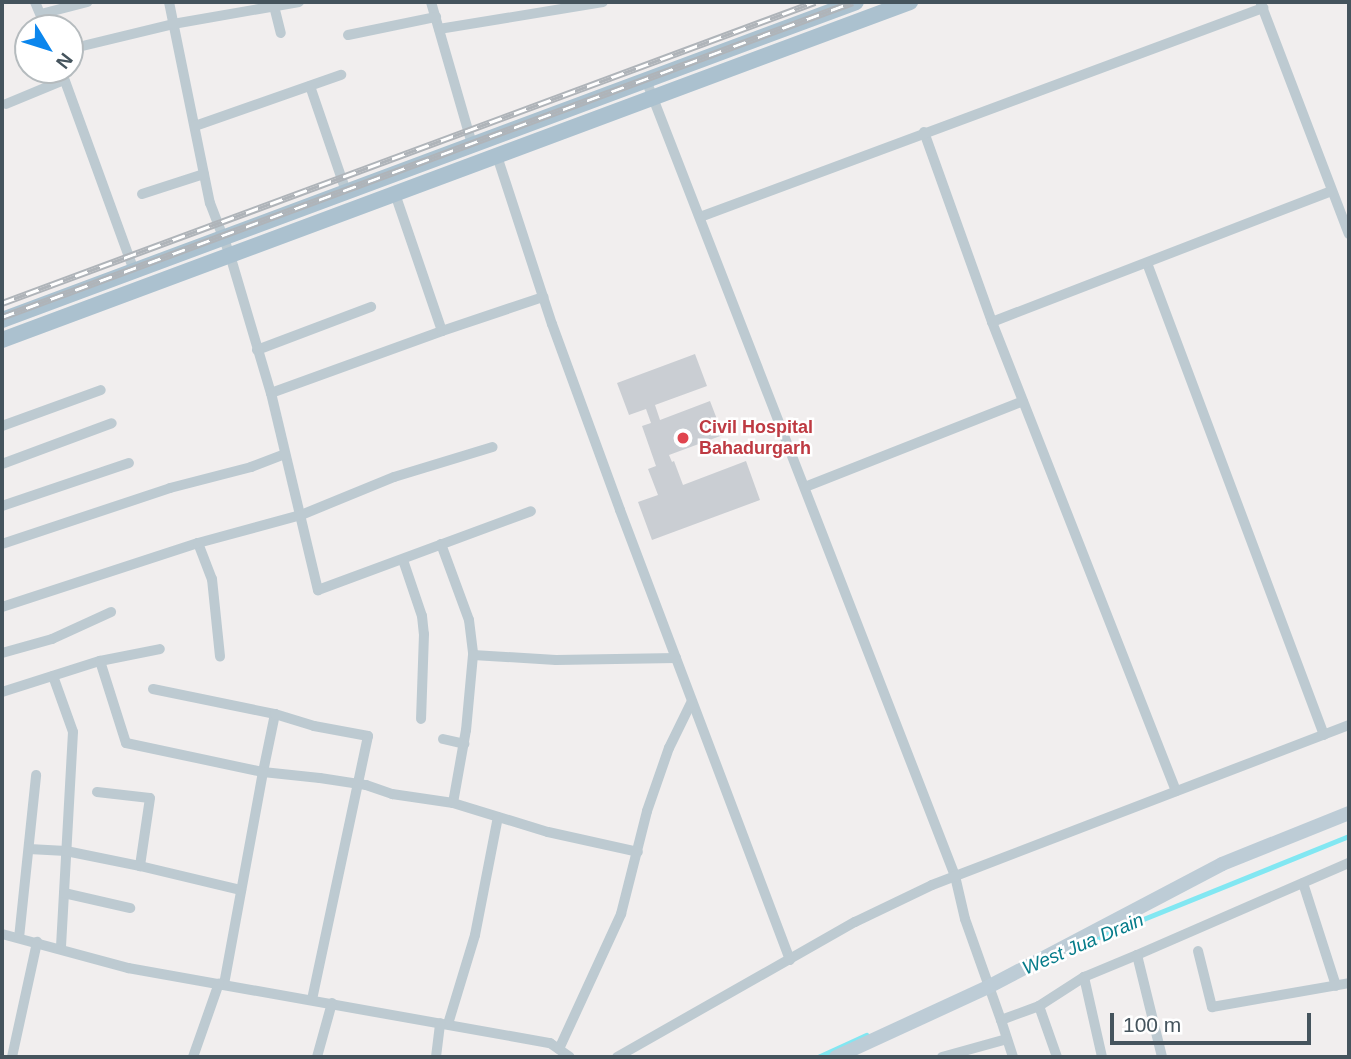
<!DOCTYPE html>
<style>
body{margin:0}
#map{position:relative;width:1351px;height:1059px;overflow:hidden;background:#f1eeee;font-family:Helvetica,sans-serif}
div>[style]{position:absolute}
.stream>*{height:4.5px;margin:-2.25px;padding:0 2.25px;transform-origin:2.25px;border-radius:2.25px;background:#82e7f2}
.building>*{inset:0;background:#caced3}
.minor>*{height:10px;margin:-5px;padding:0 5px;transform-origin:5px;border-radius:5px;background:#bdcad1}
.secondary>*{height:14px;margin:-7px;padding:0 7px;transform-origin:7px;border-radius:7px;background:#bdccd6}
.primary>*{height:16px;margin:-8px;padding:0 8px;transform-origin:8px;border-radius:8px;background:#abc1cf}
.rail>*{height:7px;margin-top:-3.5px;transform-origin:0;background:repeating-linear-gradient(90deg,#fff 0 13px,#afb4b9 0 26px);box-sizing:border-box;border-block:2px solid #afb4b9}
.dots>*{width:19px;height:19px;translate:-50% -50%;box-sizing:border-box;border:4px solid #fff;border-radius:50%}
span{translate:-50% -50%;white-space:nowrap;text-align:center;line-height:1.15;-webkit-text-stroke:5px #fff;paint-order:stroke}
.health-label{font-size:18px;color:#be3a42;font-weight:700}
.left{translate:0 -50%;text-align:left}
.water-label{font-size:19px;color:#067c8a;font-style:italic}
.frame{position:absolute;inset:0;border:4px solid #45545d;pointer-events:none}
.north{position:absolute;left:14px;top:14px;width:70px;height:70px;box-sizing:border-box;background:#fff;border:2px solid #b5bbbe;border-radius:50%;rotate:128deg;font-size:19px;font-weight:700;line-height:28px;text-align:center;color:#45545d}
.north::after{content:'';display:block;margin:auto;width:24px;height:32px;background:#0b86ed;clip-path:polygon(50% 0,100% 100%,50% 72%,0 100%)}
.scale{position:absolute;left:1110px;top:1013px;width:201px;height:32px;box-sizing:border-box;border:4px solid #45545d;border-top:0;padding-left:9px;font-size:21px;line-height:24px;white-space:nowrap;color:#45545d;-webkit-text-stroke:5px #fff;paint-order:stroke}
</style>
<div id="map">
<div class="stream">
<i style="left:1094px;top:939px;width:275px;rotate:-22deg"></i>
<i style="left:818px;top:1057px;width:53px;rotate:-24.6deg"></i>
</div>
<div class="building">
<i style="clip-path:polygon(695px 354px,707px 386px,655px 405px,660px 420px,710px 401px,723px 435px,669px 455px,672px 462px,674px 461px,683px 485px,746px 461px,760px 500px,652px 540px,638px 502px,658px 495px,648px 469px,656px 466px,642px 426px,651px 423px,646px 409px,629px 415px,617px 383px)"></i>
</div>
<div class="minor">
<i style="left:35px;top:2px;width:28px;rotate:67deg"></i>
<i style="left:169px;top:2px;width:205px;rotate:78.5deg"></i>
<i style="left:210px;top:203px;width:56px;rotate:69deg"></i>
<i style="left:230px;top:255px;width:144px;rotate:73.5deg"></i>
<i style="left:271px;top:393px;width:182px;rotate:-19.9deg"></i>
<i style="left:442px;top:331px;width:145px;rotate:-108.9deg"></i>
<i style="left:273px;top:2px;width:32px;rotate:76deg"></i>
<i style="left:431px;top:2px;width:148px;rotate:73.9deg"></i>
<i style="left:1261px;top:4px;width:246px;rotate:69.1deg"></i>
<i style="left:41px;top:14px;width:48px;rotate:-14.6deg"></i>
<i style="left:439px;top:29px;width:166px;rotate:-9.3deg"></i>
<i style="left:348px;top:35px;width:90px;rotate:-11.6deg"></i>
<i style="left:70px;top:49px;width:106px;rotate:-13.6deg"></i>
<i style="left:173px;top:24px;width:128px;rotate:-9.9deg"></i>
<i style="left:61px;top:70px;width:214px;rotate:70deg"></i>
<i style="left:646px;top:80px;width:854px;rotate:68.78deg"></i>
<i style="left:955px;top:876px;width:44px;rotate:76.9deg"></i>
<i style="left:965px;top:919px;width:107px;rotate:70.4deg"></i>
<i style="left:1001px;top:1020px;width:40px;rotate:-20.2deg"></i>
<i style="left:1039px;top:1006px;width:54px;rotate:-32.8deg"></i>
<i style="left:1084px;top:977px;width:82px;rotate:77.3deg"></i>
<i style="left:310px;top:86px;width:111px;rotate:71.1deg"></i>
<i style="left:6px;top:104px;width:63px;rotate:-22.5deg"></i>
<i style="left:195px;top:126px;width:155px;rotate:-19.3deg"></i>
<i style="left:924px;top:132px;width:202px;rotate:70.3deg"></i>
<i style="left:992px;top:322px;width:504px;rotate:68.58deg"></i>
<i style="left:497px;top:156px;width:177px;rotate:71.9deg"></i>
<i style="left:552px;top:324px;width:198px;rotate:69.9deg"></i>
<i style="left:620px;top:510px;width:481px;rotate:69.3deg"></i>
<i style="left:142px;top:194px;width:65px;rotate:-17.9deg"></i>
<i style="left:700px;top:217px;width:601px;rotate:-20.37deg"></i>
<i style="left:1147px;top:263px;width:504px;rotate:69.44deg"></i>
<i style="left:992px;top:322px;width:364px;rotate:-21.1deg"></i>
<i style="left:442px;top:331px;width:107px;rotate:-18.6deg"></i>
<i style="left:257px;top:350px;width:122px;rotate:-20.7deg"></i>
<i style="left:271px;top:393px;width:203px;rotate:76.6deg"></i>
<i style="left:318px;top:590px;width:227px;rotate:-20.3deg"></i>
<i style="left:2px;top:426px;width:105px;rotate:-20deg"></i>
<i style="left:2px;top:464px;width:117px;rotate:-20.4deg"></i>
<i style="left:805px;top:487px;width:234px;rotate:-21.5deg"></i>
<i style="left:2px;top:506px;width:134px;rotate:-18.7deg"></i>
<i style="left:198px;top:543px;width:39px;rotate:69deg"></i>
<i style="left:212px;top:579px;width:78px;rotate:84.1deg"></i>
<i style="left:2px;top:544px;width:177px;rotate:-18.4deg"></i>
<i style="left:170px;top:488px;width:84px;rotate:-14.5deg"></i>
<i style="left:251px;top:467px;width:36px;rotate:-21deg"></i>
<i style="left:441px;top:544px;width:81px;rotate:69.8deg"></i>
<i style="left:469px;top:620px;width:35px;rotate:83deg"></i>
<i style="left:473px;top:655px;width:75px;rotate:95.3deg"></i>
<i style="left:466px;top:730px;width:74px;rotate:100.1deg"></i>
<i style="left:403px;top:560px;width:59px;rotate:71.3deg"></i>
<i style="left:422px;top:616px;width:18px;rotate:84deg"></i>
<i style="left:424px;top:634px;width:85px;rotate:92deg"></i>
<i style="left:2px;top:607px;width:206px;rotate:-18.1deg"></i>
<i style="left:198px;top:543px;width:107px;rotate:-15.2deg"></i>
<i style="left:301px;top:515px;width:100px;rotate:-22.2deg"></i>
<i style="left:394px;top:477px;width:103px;rotate:-16.9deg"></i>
<i style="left:2px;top:653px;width:52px;rotate:-15.6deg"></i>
<i style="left:52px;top:639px;width:65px;rotate:-24.6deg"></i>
<i style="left:473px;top:655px;width:83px;rotate:3.4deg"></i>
<i style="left:556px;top:660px;width:120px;rotate:-1deg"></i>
<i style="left:100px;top:661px;width:61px;rotate:-11.3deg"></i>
<i style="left:53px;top:676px;width:59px;rotate:70.3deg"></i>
<i style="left:73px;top:732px;width:216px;rotate:93.2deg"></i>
<i style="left:153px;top:689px;width:125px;rotate:11.6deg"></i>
<i style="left:275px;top:714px;width:59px;rotate:101.7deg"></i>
<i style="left:263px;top:772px;width:57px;rotate:6deg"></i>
<i style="left:320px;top:778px;width:47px;rotate:8.7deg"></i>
<i style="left:366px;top:785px;width:28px;rotate:19deg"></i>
<i style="left:392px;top:794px;width:62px;rotate:8.4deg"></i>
<i style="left:453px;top:803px;width:99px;rotate:17deg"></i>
<i style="left:548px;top:832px;width:92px;rotate:12.5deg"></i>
<i style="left:2px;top:692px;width:103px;rotate:-17.6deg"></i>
<i style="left:100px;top:661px;width:86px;rotate:72.4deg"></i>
<i style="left:126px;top:743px;width:140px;rotate:12deg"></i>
<i style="left:263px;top:772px;width:216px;rotate:100.4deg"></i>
<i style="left:275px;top:714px;width:41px;rotate:17.1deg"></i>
<i style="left:314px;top:726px;width:55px;rotate:10.5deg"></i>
<i style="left:368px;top:736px;width:270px;rotate:102deg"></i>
<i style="left:443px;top:739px;width:22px;rotate:13deg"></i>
<i style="left:97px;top:792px;width:53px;rotate:6.5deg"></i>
<i style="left:150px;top:798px;width:69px;rotate:98.4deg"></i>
<i style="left:140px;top:866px;width:104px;rotate:13.4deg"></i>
<i style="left:29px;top:849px;width:37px;rotate:3deg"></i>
<i style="left:66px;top:851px;width:76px;rotate:11.5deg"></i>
<i style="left:1303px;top:883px;width:108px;rotate:72.2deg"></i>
<i style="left:64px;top:893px;width:68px;rotate:12.8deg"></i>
<i style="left:2px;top:934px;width:131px;rotate:15.1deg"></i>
<i style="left:128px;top:968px;width:429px;rotate:10.1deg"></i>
<i style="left:550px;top:1043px;width:24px;rotate:35deg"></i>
<i style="left:19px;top:938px;width:164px;rotate:-84deg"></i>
<i style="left:1198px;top:951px;width:58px;rotate:76deg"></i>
<i style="left:1212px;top:1007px;width:139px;rotate:-9.9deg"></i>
<i style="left:1137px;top:955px;width:231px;rotate:-23.5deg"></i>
<i style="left:1084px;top:977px;width:57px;rotate:-22.5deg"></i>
<i style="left:1137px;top:955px;width:105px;rotate:76.2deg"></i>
<i style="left:1039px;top:1006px;width:54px;rotate:70.6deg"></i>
<i style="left:1001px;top:1020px;width:39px;rotate:72deg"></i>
<i style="left:448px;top:1024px;width:93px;rotate:-73.1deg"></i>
<i style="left:475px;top:935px;width:120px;rotate:-79deg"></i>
<i style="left:559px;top:1049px;width:149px;rotate:-65.3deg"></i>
<i style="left:621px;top:914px;width:106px;rotate:-75.8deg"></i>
<i style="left:647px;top:811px;width:67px;rotate:-70.8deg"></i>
<i style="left:669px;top:748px;width:52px;rotate:-63.9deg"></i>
<i style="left:12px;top:1057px;width:118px;rotate:-77.7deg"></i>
<i style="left:193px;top:1057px;width:78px;rotate:-70.6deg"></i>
<i style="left:317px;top:1057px;width:56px;rotate:-74.5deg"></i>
<i style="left:436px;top:1057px;width:34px;rotate:-83deg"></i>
<i style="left:617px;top:1057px;width:274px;rotate:-29.6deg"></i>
<i style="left:855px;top:922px;width:85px;rotate:-25.7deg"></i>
<i style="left:932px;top:885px;width:447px;rotate:-21deg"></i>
<i style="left:942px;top:1057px;width:67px;rotate:-15.5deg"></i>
</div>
<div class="secondary">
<i style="left:836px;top:1057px;width:167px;rotate:-24.7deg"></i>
<i style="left:988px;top:987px;width:264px;rotate:-27.7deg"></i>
<i style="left:1222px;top:864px;width:137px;rotate:-21.9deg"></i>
</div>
<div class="primary">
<i style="left:2px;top:320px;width:911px;rotate:-20.42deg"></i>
<i style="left:2px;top:340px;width:969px;rotate:-20.42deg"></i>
</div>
<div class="rail">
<i style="left:2px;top:303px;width:867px;rotate:-20.32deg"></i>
<i style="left:2px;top:317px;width:907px;rotate:-20.31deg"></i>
</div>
<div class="dots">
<i style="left:683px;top:438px;background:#e0444e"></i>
</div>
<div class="health-label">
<span class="left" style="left:699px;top:438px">Civil Hospital<br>Bahadurgarh</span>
</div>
<div class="water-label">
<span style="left:1083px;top:944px;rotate:-23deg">West Jua Drain</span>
</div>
<div class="frame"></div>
<div class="north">N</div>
<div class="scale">100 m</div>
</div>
